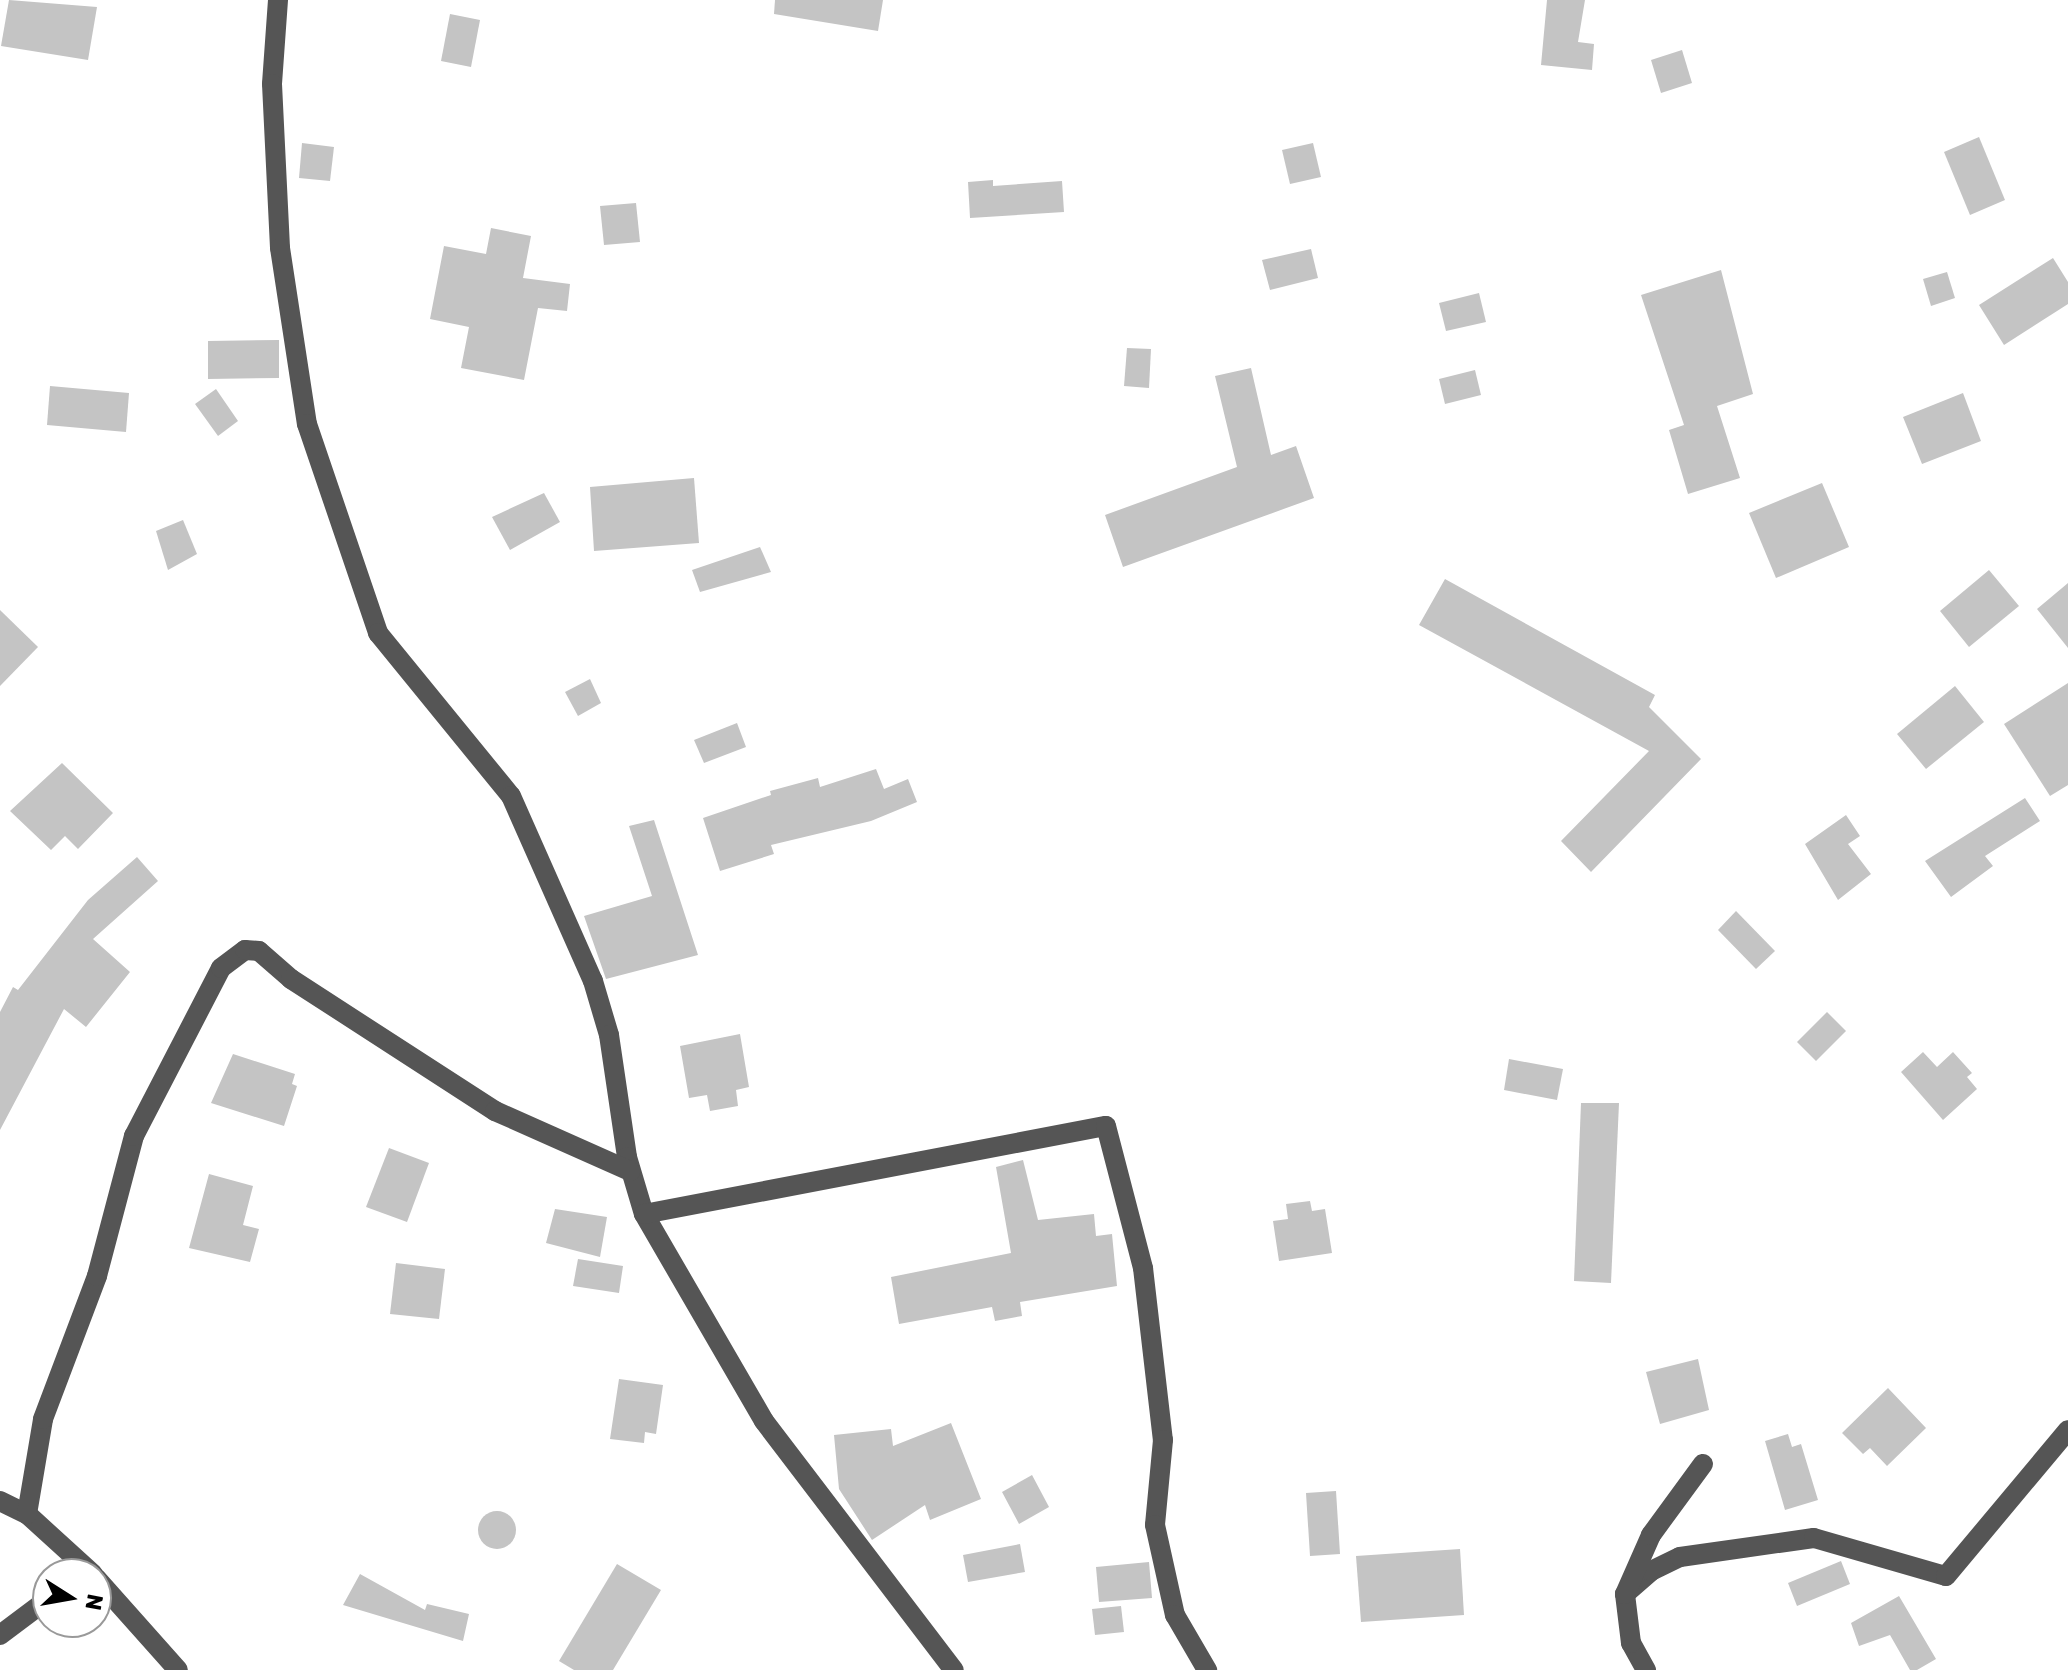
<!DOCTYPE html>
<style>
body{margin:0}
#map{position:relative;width:2068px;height:1670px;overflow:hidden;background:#fff;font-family:Rubik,sans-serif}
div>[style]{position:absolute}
.building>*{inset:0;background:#c4c4c4}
.round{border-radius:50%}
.minor>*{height:20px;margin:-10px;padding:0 10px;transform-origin:10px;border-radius:10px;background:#555}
span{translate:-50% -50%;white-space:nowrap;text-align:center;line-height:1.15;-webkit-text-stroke:6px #fff;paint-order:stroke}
.north{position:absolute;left:32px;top:1558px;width:80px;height:80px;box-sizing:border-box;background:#fff;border:2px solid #999;border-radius:50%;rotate:101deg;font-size:22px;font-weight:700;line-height:32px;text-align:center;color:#000}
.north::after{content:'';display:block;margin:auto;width:28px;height:36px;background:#000;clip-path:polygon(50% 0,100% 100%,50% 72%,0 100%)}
</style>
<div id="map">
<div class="building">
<i style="clip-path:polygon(9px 0,97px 7px,88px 60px,1px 46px)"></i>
<i style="clip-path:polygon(775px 0,883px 0,878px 31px,774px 14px)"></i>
<i style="clip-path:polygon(1547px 0,1585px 0,1578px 42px,1594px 44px,1592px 70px,1541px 65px)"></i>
<i style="clip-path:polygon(450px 14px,480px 20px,471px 67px,441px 61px)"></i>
<i style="clip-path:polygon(1682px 50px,1692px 83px,1661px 93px,1651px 60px)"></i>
<i style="clip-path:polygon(1979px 137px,2005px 200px,1970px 215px,1944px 152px)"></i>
<i style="clip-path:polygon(302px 143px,334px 147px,330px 181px,299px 178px)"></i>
<i style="clip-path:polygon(1313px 143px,1321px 177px,1290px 184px,1282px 150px)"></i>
<i style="clip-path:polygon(993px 180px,993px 186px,1062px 181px,1064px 212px,970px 218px,968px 182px)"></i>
<i style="clip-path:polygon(636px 203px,640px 242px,604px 245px,600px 206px)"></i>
<i style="clip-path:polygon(491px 228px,531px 236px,523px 278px,570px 284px,567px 311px,538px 308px,524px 380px,461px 368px,469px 327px,430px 319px,444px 246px,486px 254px)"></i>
<i style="clip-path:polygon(1311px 249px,1318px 278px,1270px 290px,1262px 260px)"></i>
<i style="clip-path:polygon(2053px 258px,2068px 282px,2068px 304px,2004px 345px,1979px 305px)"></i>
<i style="clip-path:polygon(1721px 270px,1753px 394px,1717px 406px,1740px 478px,1688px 494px,1669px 430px,1684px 425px,1641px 295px)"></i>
<i style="clip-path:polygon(1947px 272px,1955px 298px,1931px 306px,1923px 279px)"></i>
<i style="clip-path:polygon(1479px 293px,1486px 322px,1446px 331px,1439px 303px)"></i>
<i style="clip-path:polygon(279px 340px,279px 378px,208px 379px,208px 341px)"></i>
<i style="clip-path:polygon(1127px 348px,1151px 349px,1149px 388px,1124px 386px)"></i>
<i style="clip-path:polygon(1251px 368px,1271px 455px,1296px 446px,1314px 498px,1123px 567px,1105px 515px,1237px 467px,1215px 376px)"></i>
<i style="clip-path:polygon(1475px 370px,1481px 395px,1445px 404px,1439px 379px)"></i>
<i style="clip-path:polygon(50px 386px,129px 393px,126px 432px,47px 425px)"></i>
<i style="clip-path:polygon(216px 389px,238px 421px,218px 436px,195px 404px)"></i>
<i style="clip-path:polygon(1963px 393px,1981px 441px,1922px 464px,1903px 417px)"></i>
<i style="clip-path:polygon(694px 478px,699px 543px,594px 551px,590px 487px)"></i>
<i style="clip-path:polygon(1822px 483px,1849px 547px,1776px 578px,1749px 513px)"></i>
<i style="clip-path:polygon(544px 493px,560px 522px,510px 550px,492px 517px)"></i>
<i style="clip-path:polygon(183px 520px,197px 554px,168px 570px,156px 531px)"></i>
<i style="clip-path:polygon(760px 547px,771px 572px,700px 592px,692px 570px)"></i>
<i style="clip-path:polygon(1989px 570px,2019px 606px,1969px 647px,1940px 611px)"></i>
<i style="clip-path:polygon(1445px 579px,1655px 695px,1649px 707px,1701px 759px,1591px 872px,1561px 841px,1649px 751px,1419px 625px)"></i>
<i style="clip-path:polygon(2068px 583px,2068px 648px,2037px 609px)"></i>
<i style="clip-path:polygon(0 610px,38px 647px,0 686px)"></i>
<i style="clip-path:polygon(590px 679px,601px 703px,578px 716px,565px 692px)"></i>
<i style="clip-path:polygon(2068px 683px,2068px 785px,2050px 796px,2004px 724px)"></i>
<i style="clip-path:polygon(1955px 686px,1984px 722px,1926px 769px,1897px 734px)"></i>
<i style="clip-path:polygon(737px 723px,746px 747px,704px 763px,694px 740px)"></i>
<i style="clip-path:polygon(62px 763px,113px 813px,78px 849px,65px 836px,51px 850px,10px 811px)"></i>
<i style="clip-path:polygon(876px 769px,884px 789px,908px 779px,917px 802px,871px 821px,771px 845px,774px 854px,720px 871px,703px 818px,771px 795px,770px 791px,818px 778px,820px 787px)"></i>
<i style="clip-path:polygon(2025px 798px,2040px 821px,1985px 856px,1993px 866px,1951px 897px,1925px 861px)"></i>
<i style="clip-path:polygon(1846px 815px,1860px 836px,1848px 844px,1871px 874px,1838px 900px,1805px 844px)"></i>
<i style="clip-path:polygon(654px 820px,698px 955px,606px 979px,584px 916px,652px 896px,629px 826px)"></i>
<i style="clip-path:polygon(137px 857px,158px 881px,93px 939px,130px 972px,86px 1027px,64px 1009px,0 1130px,0 1012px,13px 987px,18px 990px,88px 900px)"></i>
<i style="clip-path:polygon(1736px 911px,1775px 951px,1756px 969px,1718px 930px)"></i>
<i style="clip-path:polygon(1827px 1012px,1846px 1031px,1816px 1061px,1797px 1042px)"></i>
<i style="clip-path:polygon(740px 1034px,749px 1087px,736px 1090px,738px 1106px,710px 1111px,707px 1095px,689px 1098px,680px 1046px)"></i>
<i style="clip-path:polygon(1923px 1052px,1937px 1067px,1953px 1052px,1972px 1073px,1967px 1077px,1977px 1089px,1943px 1120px,1901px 1072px)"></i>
<i style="clip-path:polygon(233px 1054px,295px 1074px,292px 1084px,297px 1086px,284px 1126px,211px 1103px)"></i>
<i style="clip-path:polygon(1509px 1059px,1563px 1069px,1557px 1100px,1504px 1090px)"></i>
<i style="clip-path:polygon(1581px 1103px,1619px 1103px,1611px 1283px,1574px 1281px)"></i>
<i style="clip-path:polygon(389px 1148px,429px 1163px,407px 1222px,366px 1207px)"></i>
<i style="clip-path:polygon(1023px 1160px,1038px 1220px,1094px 1214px,1096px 1236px,1112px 1234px,1117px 1286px,1020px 1302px,1022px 1316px,995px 1321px,992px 1307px,899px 1324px,891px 1277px,1011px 1253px,996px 1167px)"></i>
<i style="clip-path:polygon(209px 1174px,253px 1186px,243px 1225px,259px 1229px,250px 1262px,189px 1248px)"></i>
<i style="clip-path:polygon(1310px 1201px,1312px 1211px,1325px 1209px,1332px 1253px,1279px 1261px,1273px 1221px,1288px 1219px,1286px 1204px)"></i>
<i style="clip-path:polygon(555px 1209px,607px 1217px,600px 1257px,546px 1243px)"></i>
<i style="clip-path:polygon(578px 1259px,623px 1266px,619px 1293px,573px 1286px)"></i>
<i style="clip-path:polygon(396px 1263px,445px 1269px,439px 1319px,390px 1314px)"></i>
<i style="clip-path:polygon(1698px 1359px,1709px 1410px,1660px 1424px,1646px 1372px)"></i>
<i style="clip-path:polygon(619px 1379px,663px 1385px,656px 1434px,645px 1432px,644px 1443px,610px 1439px)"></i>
<i style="clip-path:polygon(1888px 1388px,1926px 1428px,1887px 1466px,1870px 1448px,1863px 1454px,1842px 1433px)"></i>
<i style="clip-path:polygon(951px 1423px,981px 1499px,930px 1520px,925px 1505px,872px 1540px,839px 1489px,834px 1435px,891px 1429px,893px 1446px)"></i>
<i style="clip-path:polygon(1788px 1434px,1792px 1447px,1801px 1444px,1818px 1500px,1785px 1510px,1765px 1441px)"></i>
<i style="clip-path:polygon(1032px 1475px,1049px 1507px,1019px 1524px,1002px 1492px)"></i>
<i style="clip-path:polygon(1336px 1491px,1340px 1554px,1310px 1556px,1306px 1493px)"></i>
<i class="round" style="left:478px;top:1511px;width:38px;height:38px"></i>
<i style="clip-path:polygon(1020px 1544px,1025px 1572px,968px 1582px,963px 1555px)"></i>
<i style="clip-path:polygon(1460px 1549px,1464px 1615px,1361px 1622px,1356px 1556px)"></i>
<i style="clip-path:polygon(1841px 1561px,1850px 1584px,1797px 1606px,1788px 1583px)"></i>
<i style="clip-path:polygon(1149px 1562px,1152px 1598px,1099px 1602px,1096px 1567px)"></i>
<i style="clip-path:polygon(617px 1564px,661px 1590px,613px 1670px,574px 1670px,559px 1661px)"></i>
<i style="clip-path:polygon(360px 1574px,425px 1610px,427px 1604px,469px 1614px,463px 1641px,343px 1605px)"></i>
<i style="clip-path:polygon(1899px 1596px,1936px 1659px,1917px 1670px,1910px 1670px,1890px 1635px,1859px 1646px,1851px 1623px)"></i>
<i style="clip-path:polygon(1121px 1606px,1124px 1632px,1095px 1635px,1092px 1609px)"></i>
</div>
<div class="minor">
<i style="left:278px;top:0;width:84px;rotate:94.1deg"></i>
<i style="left:272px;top:84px;width:164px;rotate:87.2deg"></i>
<i style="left:280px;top:248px;width:178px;rotate:81.3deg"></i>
<i style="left:307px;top:424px;width:221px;rotate:71.2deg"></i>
<i style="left:378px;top:633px;width:210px;rotate:50.8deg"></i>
<i style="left:511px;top:796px;width:202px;rotate:66.1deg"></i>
<i style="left:593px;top:981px;width:56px;rotate:73.5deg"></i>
<i style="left:609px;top:1035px;width:123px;rotate:81.6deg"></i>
<i style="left:627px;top:1157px;width:59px;rotate:73.4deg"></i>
<i style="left:644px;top:1214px;width:239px;rotate:59.9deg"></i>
<i style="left:764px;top:1421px;width:313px;rotate:52.7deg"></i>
<i style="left:644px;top:1214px;width:470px;rotate:-10.8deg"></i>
<i style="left:1106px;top:1126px;width:147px;rotate:75.4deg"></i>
<i style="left:1143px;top:1268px;width:173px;rotate:83.4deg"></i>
<i style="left:1163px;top:1440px;width:85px;rotate:95.4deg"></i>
<i style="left:1155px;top:1525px;width:92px;rotate:77.5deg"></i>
<i style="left:1175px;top:1615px;width:64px;rotate:59.8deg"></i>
<i style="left:0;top:1501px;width:30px;rotate:26deg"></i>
<i style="left:27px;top:1514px;width:89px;rotate:42.3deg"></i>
<i style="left:27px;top:1514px;width:96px;rotate:-80.4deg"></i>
<i style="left:43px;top:1419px;width:153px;rotate:-69.3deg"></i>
<i style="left:97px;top:1276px;width:145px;rotate:-75.2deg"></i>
<i style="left:134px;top:1136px;width:189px;rotate:-62.6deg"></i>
<i style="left:221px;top:968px;width:30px;rotate:-37deg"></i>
<i style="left:245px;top:950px;width:14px;rotate:4deg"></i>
<i style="left:259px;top:951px;width:43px;rotate:41.2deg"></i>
<i style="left:291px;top:979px;width:243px;rotate:32.9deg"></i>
<i style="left:495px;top:1111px;width:148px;rotate:24deg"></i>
<i style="left:96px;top:1578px;width:123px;rotate:48.3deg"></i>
<i style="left:1625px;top:1594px;width:35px;rotate:-41deg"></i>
<i style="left:1651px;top:1571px;width:32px;rotate:-26deg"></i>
<i style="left:1680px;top:1557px;width:135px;rotate:-8.1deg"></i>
<i style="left:1814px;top:1538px;width:137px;rotate:16.1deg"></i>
<i style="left:1946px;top:1576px;width:190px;rotate:-50.1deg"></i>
<i style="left:0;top:1635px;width:60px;rotate:-36.9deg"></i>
<i style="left:1646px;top:1670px;width:31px;rotate:-119deg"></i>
<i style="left:1631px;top:1643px;width:49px;rotate:-97deg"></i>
<i style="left:1625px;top:1594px;width:64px;rotate:-66.2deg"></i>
<i style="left:1651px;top:1535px;width:88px;rotate:-53.8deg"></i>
</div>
<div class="north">N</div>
</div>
